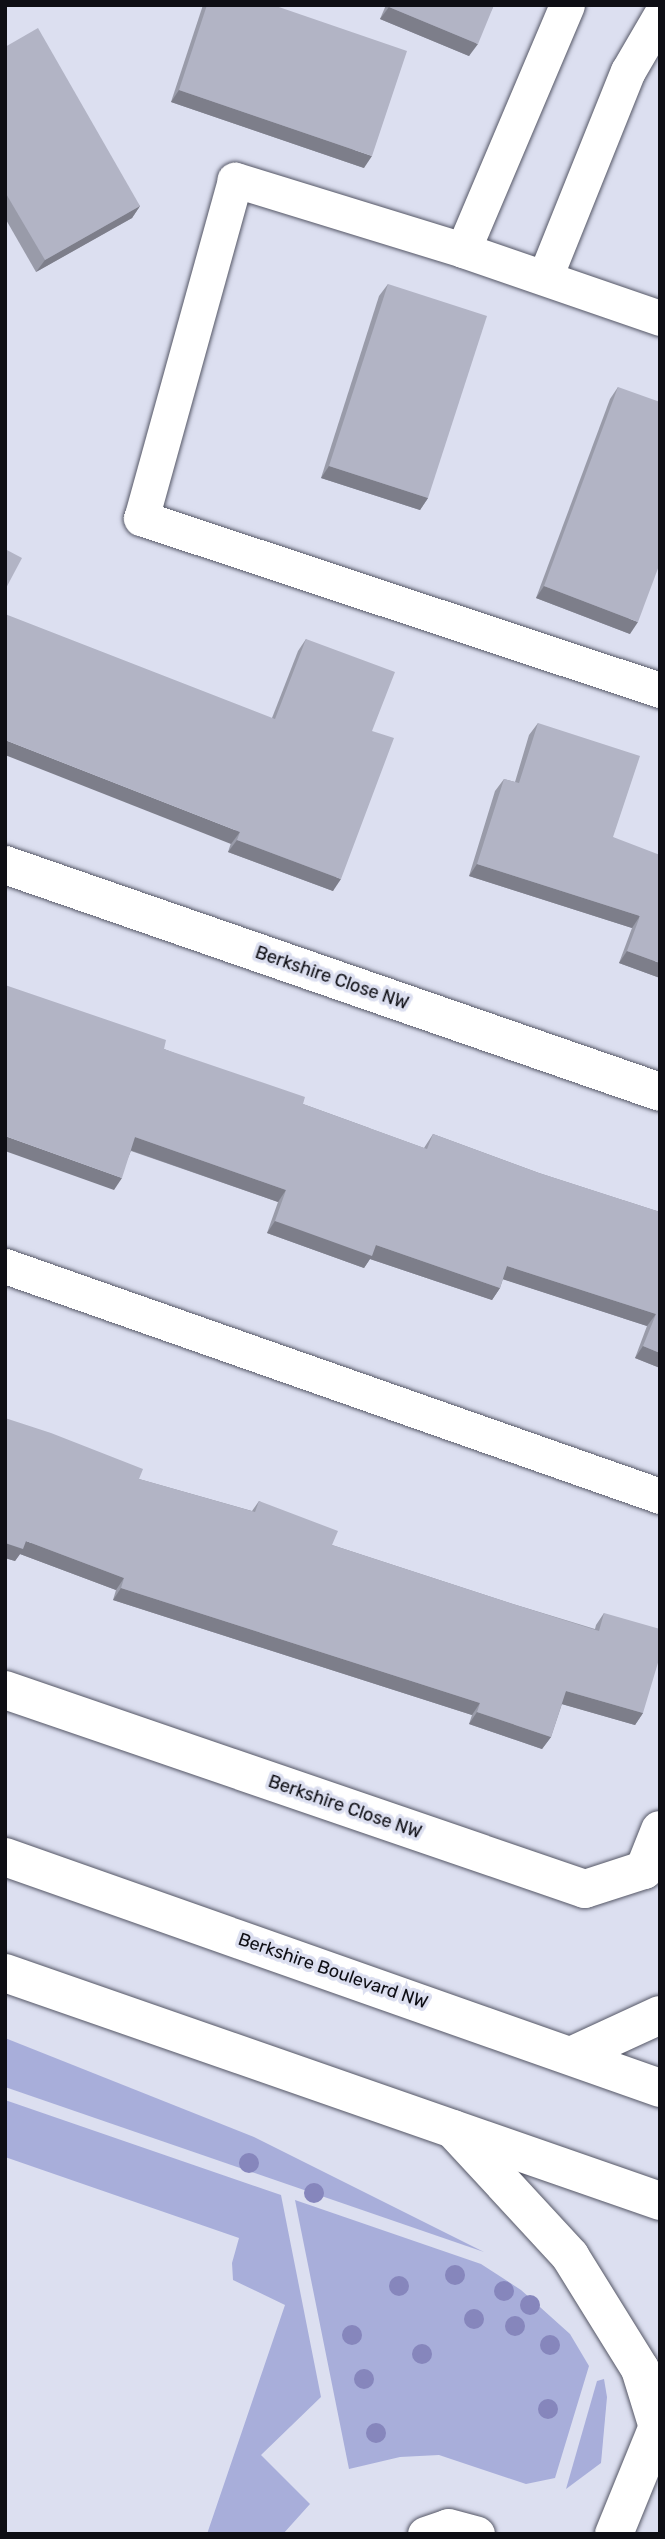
<!DOCTYPE html>
<style>
body{margin:0}
#map{position:relative;width:665px;height:2539px;overflow:hidden;background:#dcdff0;font-family:Rubik,sans-serif}
div>[style]{position:absolute}
.green>*{inset:0;background:#a8aeda}
.roads{filter:drop-shadow(0 0 2px #555766) drop-shadow(0 0 2px #555766)}
.service>*{height:35px;margin:-17.5px;padding:0 17.5px;transform-origin:17.5px;border-radius:17.5px;background:#fff}
.minor>*{height:38px;margin:-19px;padding:0 19px;transform-origin:19px;border-radius:19px;background:#fff}
.tertiary>*{height:38px;margin:-19px;padding:0 19px;transform-origin:19px;border-radius:19px;background:#fff}
.secondary>*{height:38px;margin:-19px;padding:0 19px;transform-origin:19px;border-radius:19px;background:#fff}
.trees>*{width:20px;height:20px;margin:-10px;border-radius:50%;background:#8686bc}
.wall>*{inset:0;background:#999ba9}
.shaded-wall>*{inset:0;background:#7d7e8a}
.building>*{inset:0;background:#b2b4c5}
span{translate:-50% -50%;white-space:nowrap;text-align:center;line-height:1.15;-webkit-text-stroke:7px #dcdff0;paint-order:stroke}
.street-label{font-size:18px;color:#0e0e14}
.frame{position:absolute;inset:0;border:7px solid #0e0e14;pointer-events:none}
</style>
<div id="map">
<div class="green">
<i style="clip-path:polygon(5px 2038px,254px 2137px,484px 2252px,5px 2087px)"></i>
<i style="clip-path:polygon(5px 2100px,281px 2195px,321px 2397px,261px 2455px,310px 2504px,283px 2534px,207px 2534px,285px 2305px,233px 2280px,232px 2263px,239px 2238px,5px 2157px)"></i>
<i style="clip-path:polygon(295px 2200px,481px 2264px,521px 2290px,570px 2334px,589px 2366px,555px 2478px,526px 2484px,439px 2455px,400px 2457px,349px 2469px)"></i>
<i style="clip-path:polygon(604px 2379px,607px 2397px,601px 2463px,566px 2489px,597px 2381px)"></i>
</div>
<div class="roads">
<div class="service">
<i style="left:463px;top:250px;width:266px;rotate:-67deg"></i>
<i style="left:545px;top:277px;width:222px;rotate:-68.1deg"></i>
<i style="left:628px;top:71px;width:64px;rotate:-59.8deg"></i>
<i style="left:660px;top:318px;width:208px;rotate:-161deg"></i>
<i style="left:463px;top:250px;width:239px;rotate:-162.9deg"></i>
<i style="left:235px;top:180px;width:351px;rotate:105.5deg"></i>
<i style="left:141px;top:518px;width:547px;rotate:18.34deg"></i>
<i style="left:5px;top:1266px;width:694px;rotate:19.35deg"></i>
<i style="left:425px;top:2534px;width:24px;rotate:-19deg"></i>
<i style="left:448px;top:2526px;width:30px;rotate:15deg"></i>
</div>
<div class="minor">
<i style="left:5px;top:865px;width:693px;rotate:19.11deg"></i>
<i style="left:5px;top:1690px;width:613px;rotate:18.94deg"></i>
<i style="left:585px;top:1889px;width:62px;rotate:-17.9deg"></i>
<i style="left:644px;top:1870px;width:43px;rotate:-68.2deg"></i>
</div>
<div class="tertiary">
<i style="left:614px;top:2534px;width:122px;rotate:-67.8deg"></i>
</div>
<div class="secondary">
<i style="left:5px;top:1857px;width:695px;rotate:19.43deg"></i>
<i style="left:5px;top:1973px;width:694px;rotate:19.19deg"></i>
<i style="left:573px;top:2055px;width:96px;rotate:-24.7deg"></i>
<i style="left:453px;top:2129px;width:173px;rotate:47.3deg"></i>
<i style="left:570px;top:2256px;width:133px;rotate:58.2deg"></i>
<i style="left:640px;top:2369px;width:61px;rotate:72.8deg"></i>
</div>
</div>
<div class="trees">
<i style="left:249px;top:2163px"></i>
<i style="left:314px;top:2193px"></i>
<i style="left:455px;top:2275px"></i>
<i style="left:399px;top:2286px"></i>
<i style="left:504px;top:2291px"></i>
<i style="left:530px;top:2305px"></i>
<i style="left:474px;top:2319px"></i>
<i style="left:515px;top:2326px"></i>
<i style="left:352px;top:2335px"></i>
<i style="left:550px;top:2345px"></i>
<i style="left:422px;top:2354px"></i>
<i style="left:364px;top:2379px"></i>
<i style="left:548px;top:2409px"></i>
<i style="left:376px;top:2433px"></i>
</div>
<div class="wall">
<i style="clip-path:polygon(203px 5px,273px 5px,364px 168px,171px 102px)"></i>
<i style="clip-path:polygon(386px 5px,494px 5px,469px 56px,380px 19px)"></i>
<i style="clip-path:polygon(5px 47px,140px 206px,132px 218px,36px 272px,5px 218px)"></i>
<i style="clip-path:polygon(388px 284px,428px 498px,420px 510px,321px 478px,379px 296px)"></i>
<i style="clip-path:polygon(618px 387px,630px 634px,536px 598px,610px 399px)"></i>
<i style="clip-path:polygon(306px 639px,372px 731px,333px 891px,228px 852px,272px 718px,298px 651px)"></i>
<i style="clip-path:polygon(538px 723px,613px 837px,660px 978px,619px 963px,632px 928px,469px 876px,495px 791px,504px 779px,515px 782px,529px 735px)"></i>
<i style="clip-path:polygon(164px 1049px,303px 1104px,424px 1148px,433px 1134px,539px 1173px,660px 1212px,660px 1368px,635px 1358px,647px 1326px,503px 1279px,500px 1288px,492px 1300px,370px 1259px,364px 1268px,267px 1233px,278px 1202px,131px 1151px,114px 1190px)"></i>
<i style="clip-path:polygon(139px 1479px,252px 1511px,259px 1501px,332px 1545px,513px 1604px,595px 1629px,596px 1625px,604px 1613px,643px 1713px,635px 1725px,562px 1704px,551px 1737px,542px 1749px,469px 1724px,472px 1715px,113px 1600px,116px 1590px,20px 1554px,15px 1561px,5px 1558px)"></i>
</div>
<div class="shaded-wall">
<i style="clip-path:polygon(389px 7px,478px 44px,469px 56px,380px 19px)"></i>
<i style="clip-path:polygon(179px 90px,372px 156px,364px 168px,171px 102px)"></i>
<i style="clip-path:polygon(140px 206px,132px 218px,36px 272px,45px 260px)"></i>
<i style="clip-path:polygon(329px 466px,428px 498px,420px 510px,321px 478px)"></i>
<i style="clip-path:polygon(544px 586px,638px 622px,630px 634px,536px 598px)"></i>
<i style="clip-path:polygon(5px 740px,240px 832px,231px 844px,5px 755px)"></i>
<i style="clip-path:polygon(237px 840px,341px 879px,333px 891px,228px 852px)"></i>
<i style="clip-path:polygon(477px 864px,640px 916px,632px 928px,469px 876px)"></i>
<i style="clip-path:polygon(627px 951px,660px 963px,660px 978px,619px 963px)"></i>
<i style="clip-path:polygon(5px 1136px,122px 1178px,114px 1190px,5px 1151px)"></i>
<i style="clip-path:polygon(135px 1137px,286px 1190px,278px 1202px,127px 1149px)"></i>
<i style="clip-path:polygon(275px 1221px,376px 1245px,500px 1288px,492px 1300px,370px 1259px,364px 1268px,267px 1233px)"></i>
<i style="clip-path:polygon(507px 1266px,656px 1314px,647px 1326px,499px 1278px)"></i>
<i style="clip-path:polygon(643px 1346px,660px 1353px,660px 1368px,635px 1358px)"></i>
<i style="clip-path:polygon(26px 1541px,124px 1578px,116px 1590px,20px 1554px,15px 1561px,5px 1558px,5px 1543px)"></i>
<i style="clip-path:polygon(121px 1588px,480px 1703px,472px 1715px,113px 1600px)"></i>
<i style="clip-path:polygon(566px 1691px,643px 1713px,635px 1725px,558px 1703px)"></i>
<i style="clip-path:polygon(477px 1712px,551px 1737px,542px 1749px,469px 1724px)"></i>
</div>
<div class="building">
<i style="clip-path:polygon(207px 5px,273px 5px,407px 51px,372px 156px,179px 90px)"></i>
<i style="clip-path:polygon(390px 5px,494px 5px,478px 44px,389px 7px)"></i>
<i style="clip-path:polygon(38px 28px,140px 206px,45px 260px,5px 192px,5px 47px)"></i>
<i style="clip-path:polygon(388px 284px,487px 316px,428px 498px,329px 466px)"></i>
<i style="clip-path:polygon(618px 387px,660px 402px,660px 563px,638px 622px,544px 586px)"></i>
<i style="clip-path:polygon(5px 549px,22px 558px,5px 590px)"></i>
<i style="clip-path:polygon(5px 614px,275px 719px,306px 639px,395px 672px,372px 731px,394px 738px,341px 879px,237px 840px,240px 832px,5px 740px)"></i>
<i style="clip-path:polygon(538px 723px,640px 756px,613px 837px,660px 855px,660px 963px,627px 951px,640px 916px,477px 864px,504px 779px,519px 783px)"></i>
<i style="clip-path:polygon(5px 985px,166px 1040px,164px 1049px,305px 1097px,303px 1104px,427px 1149px,433px 1134px,539px 1173px,660px 1212px,660px 1353px,643px 1346px,656px 1314px,507px 1266px,500px 1288px,376px 1245px,372px 1256px,275px 1221px,286px 1190px,135px 1137px,122px 1178px,5px 1136px)"></i>
<i style="clip-path:polygon(5px 1418px,51px 1433px,143px 1469px,139px 1479px,255px 1512px,259px 1501px,338px 1531px,332px 1545px,513px 1604px,599px 1631px,604px 1613px,660px 1629px,660px 1656px,643px 1713px,566px 1691px,551px 1737px,477px 1712px,480px 1703px,121px 1588px,124px 1578px,26px 1541px,23px 1549px,5px 1543px)"></i>
</div>
<div class="street-label">
<span style="left:332px;top:978px;rotate:19deg">Berkshire Close NW</span>
<span style="left:345px;top:1807px;rotate:19deg">Berkshire Close NW</span>
<span style="left:333px;top:1971px;rotate:19deg">Berkshire Boulevard NW</span>
</div>
<div class="frame"></div>
</div>
